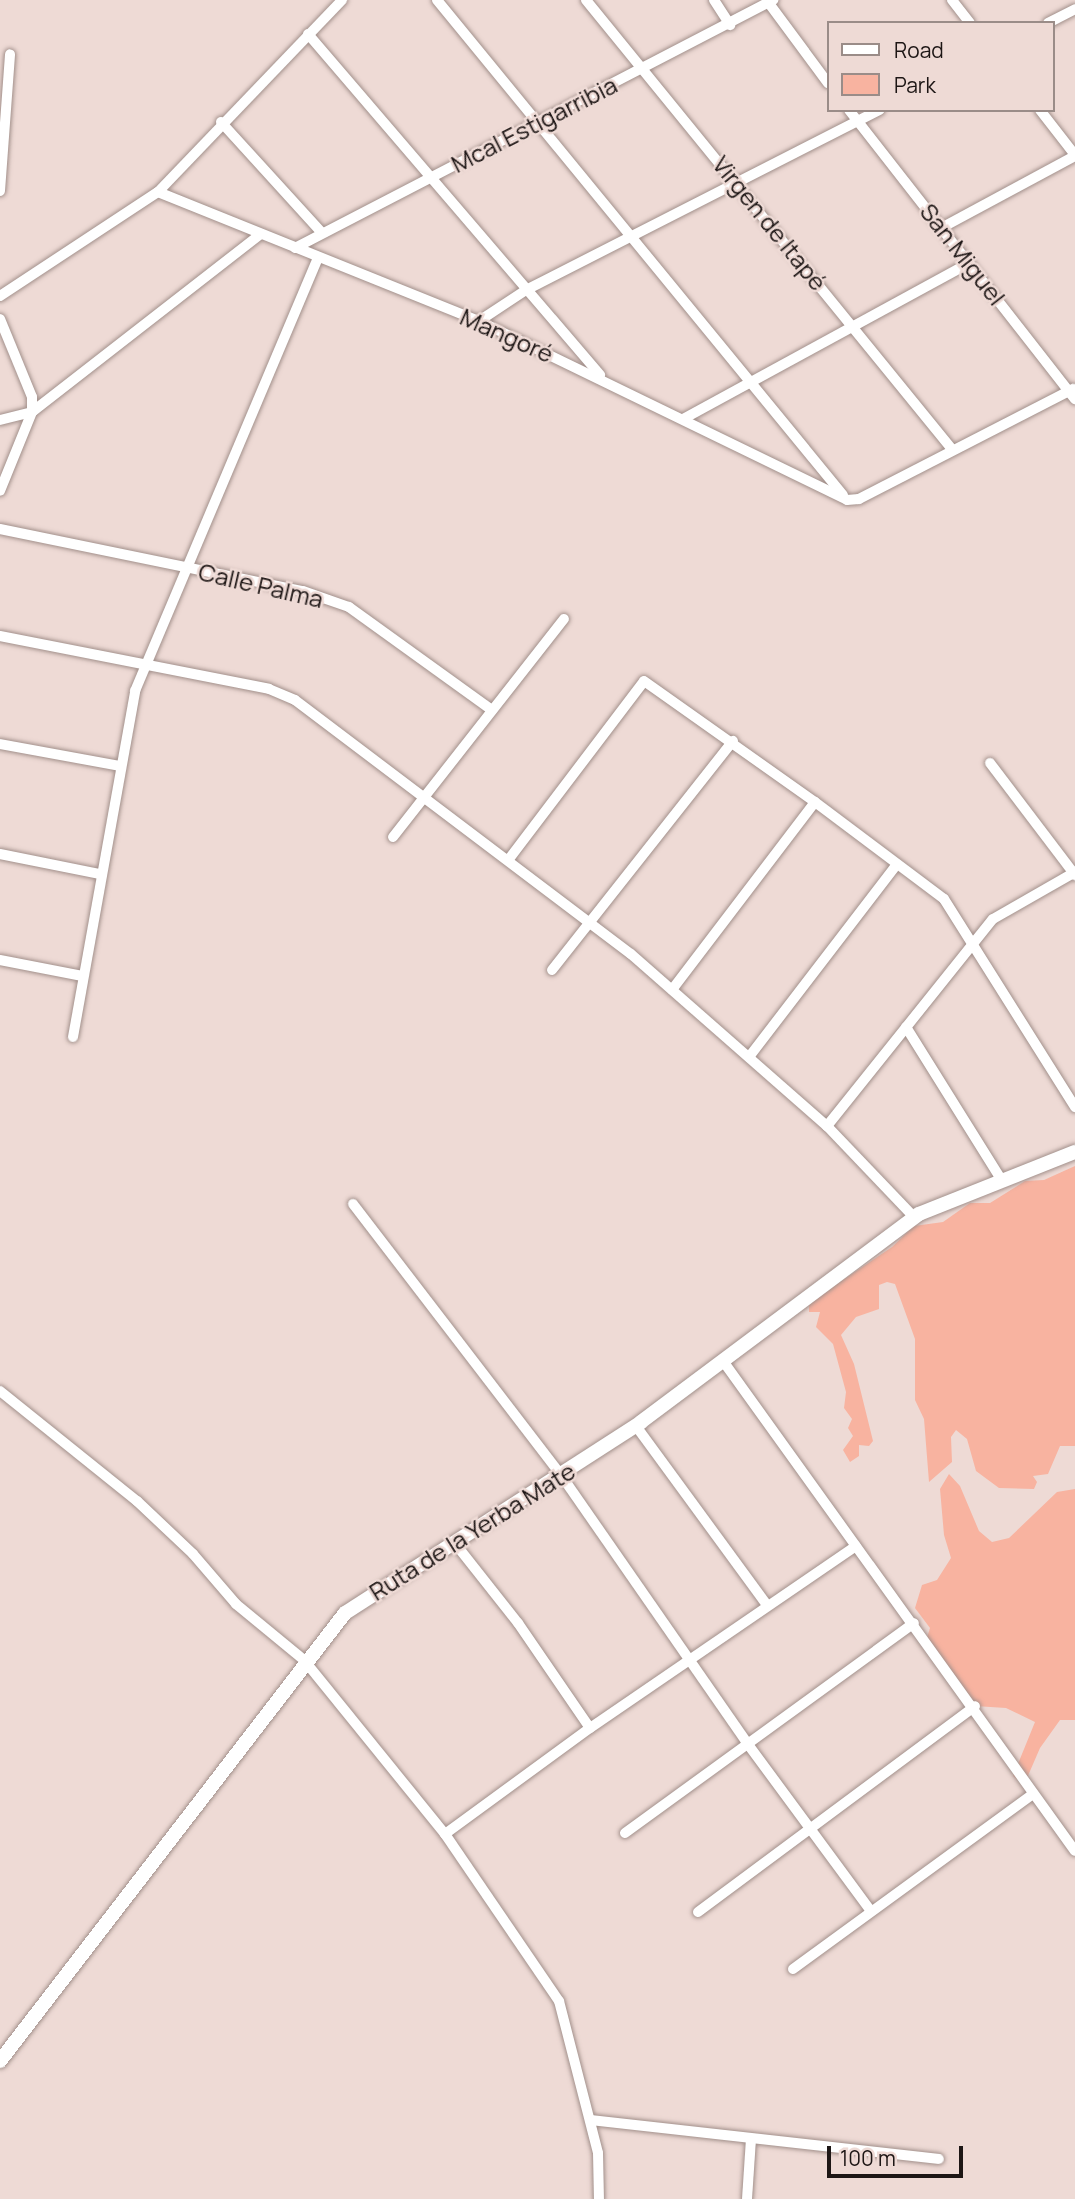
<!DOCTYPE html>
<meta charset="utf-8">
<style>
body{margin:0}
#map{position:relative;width:1075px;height:2199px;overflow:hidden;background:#eedad5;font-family:Manrope,sans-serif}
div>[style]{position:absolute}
.green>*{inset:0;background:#f8b3a0}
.roads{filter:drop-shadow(0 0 2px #a2908b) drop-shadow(0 0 2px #a2908b)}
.minor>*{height:10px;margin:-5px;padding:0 5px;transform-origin:5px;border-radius:5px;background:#fff}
.secondary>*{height:14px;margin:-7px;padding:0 7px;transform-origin:7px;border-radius:7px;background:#fff}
span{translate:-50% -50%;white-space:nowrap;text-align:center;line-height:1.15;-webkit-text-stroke:5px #eedad5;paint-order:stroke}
.street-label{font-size:24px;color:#1d1615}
.legend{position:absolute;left:827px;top:21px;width:228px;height:91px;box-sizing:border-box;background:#eedad5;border:2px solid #9a8c88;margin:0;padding:9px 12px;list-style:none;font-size:21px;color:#1d1615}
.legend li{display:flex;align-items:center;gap:14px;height:35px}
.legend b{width:35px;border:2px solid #9a8c88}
.scale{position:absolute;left:827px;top:2146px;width:136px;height:32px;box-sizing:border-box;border:4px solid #1d1615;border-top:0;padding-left:9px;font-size:21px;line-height:24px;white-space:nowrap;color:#1d1615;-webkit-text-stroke:5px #eedad5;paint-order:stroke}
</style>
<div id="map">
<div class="green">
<i style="clip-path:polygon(1075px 1166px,1075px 1446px,1060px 1446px,1048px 1474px,1033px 1476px,1037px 1482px,1034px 1489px,999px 1488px,976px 1471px,967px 1439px,956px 1430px,951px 1437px,952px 1462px,929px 1482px,924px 1419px,915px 1400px,915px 1339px,895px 1284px,887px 1282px,879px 1285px,879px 1309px,856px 1317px,841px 1335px,854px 1364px,873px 1441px,869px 1446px,859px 1445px,859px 1456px,850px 1462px,843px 1450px,853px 1436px,848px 1428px,852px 1419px,844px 1408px,846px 1392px,833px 1344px,816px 1327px,820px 1312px,809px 1312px,809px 1303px,892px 1247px,914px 1226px,943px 1222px,970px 1203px,990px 1203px,1025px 1181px,1044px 1180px)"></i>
<i style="clip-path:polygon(949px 1474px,960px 1486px,979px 1531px,992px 1542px,1009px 1538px,1057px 1492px,1075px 1489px,1075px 1720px,1060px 1720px,1040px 1748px,1027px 1778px,1019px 1781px,1013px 1776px,1035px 1722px,1006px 1708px,975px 1706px,925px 1644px,930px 1628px,915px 1608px,922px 1585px,937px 1580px,951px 1558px,944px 1535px,940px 1489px)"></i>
</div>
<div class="roads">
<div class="minor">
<i style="left:437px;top:0;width:640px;rotate:50.64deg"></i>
<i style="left:586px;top:0;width:578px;rotate:50.83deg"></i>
<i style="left:714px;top:0;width:30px;rotate:57deg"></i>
<i style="left:952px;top:0;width:29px;rotate:52deg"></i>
<i style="left:768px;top:2px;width:101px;rotate:53.5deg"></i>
<i style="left:1048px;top:23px;width:30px;rotate:-27deg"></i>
<i style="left:308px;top:34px;width:449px;rotate:49.4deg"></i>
<i style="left:849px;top:110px;width:367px;rotate:52deg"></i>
<i style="left:1040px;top:110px;width:57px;rotate:52.1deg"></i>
<i style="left:221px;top:122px;width:150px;rotate:47.7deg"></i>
<i style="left:0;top:191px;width:137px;rotate:-85.8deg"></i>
<i style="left:158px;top:192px;width:346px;rotate:21.9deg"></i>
<i style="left:479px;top:321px;width:409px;rotate:25.9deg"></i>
<i style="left:943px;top:227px;width:150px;rotate:-28.3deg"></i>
<i style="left:295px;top:248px;width:539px;rotate:-27.42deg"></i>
<i style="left:0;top:296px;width:189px;rotate:-33.4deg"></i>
<i style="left:158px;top:192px;width:266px;rotate:-46.2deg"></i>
<i style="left:0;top:319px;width:84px;rotate:67.7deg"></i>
<i style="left:32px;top:397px;width:15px;rotate:90deg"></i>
<i style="left:32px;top:412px;width:85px;rotate:112.1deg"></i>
<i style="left:479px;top:321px;width:56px;rotate:-33.4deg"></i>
<i style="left:526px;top:290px;width:397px;rotate:-27deg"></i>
<i style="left:685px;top:418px;width:324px;rotate:-28.6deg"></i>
<i style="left:0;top:420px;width:33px;rotate:-14deg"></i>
<i style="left:32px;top:412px;width:290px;rotate:-37.9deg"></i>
<i style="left:847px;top:500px;width:12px;rotate:-5deg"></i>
<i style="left:859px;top:499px;width:241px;rotate:-27.2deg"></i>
<i style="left:0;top:529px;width:309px;rotate:11.6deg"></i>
<i style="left:303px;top:591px;width:49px;rotate:19.2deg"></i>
<i style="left:349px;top:607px;width:176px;rotate:35.8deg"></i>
<i style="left:0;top:636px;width:274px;rotate:11.1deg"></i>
<i style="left:269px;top:689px;width:28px;rotate:23deg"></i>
<i style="left:295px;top:700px;width:421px;rotate:37.1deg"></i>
<i style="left:631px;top:954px;width:261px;rotate:41.3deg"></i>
<i style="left:827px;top:1126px;width:126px;rotate:46.3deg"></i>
<i style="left:0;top:744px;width:122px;rotate:10.4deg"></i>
<i style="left:990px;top:763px;width:141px;rotate:52.8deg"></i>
<i style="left:815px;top:802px;width:161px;rotate:36.9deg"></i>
<i style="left:944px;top:899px;width:246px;rotate:57.8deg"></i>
<i style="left:393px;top:837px;width:277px;rotate:-51.9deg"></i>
<i style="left:0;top:854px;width:101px;rotate:11.4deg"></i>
<i style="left:509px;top:859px;width:223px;rotate:-52.8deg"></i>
<i style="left:644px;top:681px;width:209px;rotate:35.3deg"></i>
<i style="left:815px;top:802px;width:236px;rotate:127.3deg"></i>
<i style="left:0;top:960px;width:84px;rotate:11deg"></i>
<i style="left:552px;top:970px;width:292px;rotate:-51.7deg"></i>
<i style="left:906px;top:1027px;width:179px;rotate:58deg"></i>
<i style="left:73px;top:1037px;width:352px;rotate:-79.8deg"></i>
<i style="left:135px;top:691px;width:471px;rotate:-67.1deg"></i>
<i style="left:749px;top:1057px;width:243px;rotate:-52.5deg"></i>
<i style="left:827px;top:1126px;width:265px;rotate:-51.3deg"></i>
<i style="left:993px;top:919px;width:95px;rotate:-29.8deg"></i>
<i style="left:353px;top:1204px;width:342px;rotate:52.5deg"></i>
<i style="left:561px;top:1475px;width:326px;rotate:55.2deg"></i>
<i style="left:747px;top:1743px;width:207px;rotate:53.6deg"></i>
<i style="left:723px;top:1361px;width:603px;rotate:54.31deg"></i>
<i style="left:0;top:1391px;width:176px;rotate:38.8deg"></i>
<i style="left:137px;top:1501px;width:77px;rotate:43.4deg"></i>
<i style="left:193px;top:1554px;width:66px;rotate:49.3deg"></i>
<i style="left:236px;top:1604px;width:88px;rotate:39.5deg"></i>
<i style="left:304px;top:1660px;width:224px;rotate:51deg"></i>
<i style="left:445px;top:1834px;width:202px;rotate:55.7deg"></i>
<i style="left:559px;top:2001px;width:157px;rotate:75.6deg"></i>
<i style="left:598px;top:2153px;width:46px;rotate:88.8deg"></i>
<i style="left:636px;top:1426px;width:222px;rotate:53.8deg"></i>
<i style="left:454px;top:1542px;width:103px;rotate:51.7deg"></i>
<i style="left:518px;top:1623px;width:127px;rotate:55.6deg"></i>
<i style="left:625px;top:1833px;width:357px;rotate:-36deg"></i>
<i style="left:445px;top:1834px;width:180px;rotate:-36.2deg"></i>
<i style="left:590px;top:1728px;width:322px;rotate:-34.4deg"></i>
<i style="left:698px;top:1912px;width:345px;rotate:-36.6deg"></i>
<i style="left:793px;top:1969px;width:297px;rotate:-36.1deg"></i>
<i style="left:591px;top:2120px;width:350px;rotate:6.4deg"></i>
<i style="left:747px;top:2199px;width:60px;rotate:-86.2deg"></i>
</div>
<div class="secondary">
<i style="left:0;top:2061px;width:565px;rotate:-52.4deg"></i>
<i style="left:345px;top:1613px;width:352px;rotate:-32.8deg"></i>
<i style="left:641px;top:1422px;width:347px;rotate:-36.8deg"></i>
<i style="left:919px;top:1214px;width:168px;rotate:-21.7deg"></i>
</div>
</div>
<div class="street-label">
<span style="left:534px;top:124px;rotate:-27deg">Mcal Estigarribia</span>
<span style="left:770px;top:223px;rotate:51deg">Virgen de Itapé</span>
<span style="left:963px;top:254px;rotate:52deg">San Miguel</span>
<span style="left:507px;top:335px;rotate:24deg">Mangoré</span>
<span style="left:261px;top:585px;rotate:13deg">Calle Palma</span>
<span style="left:472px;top:1531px;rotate:-32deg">Ruta de la Yerba Mate</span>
</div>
<ul class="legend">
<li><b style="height:9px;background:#fff"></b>Road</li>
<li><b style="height:19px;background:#f8b3a0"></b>Park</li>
</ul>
<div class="scale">100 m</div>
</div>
